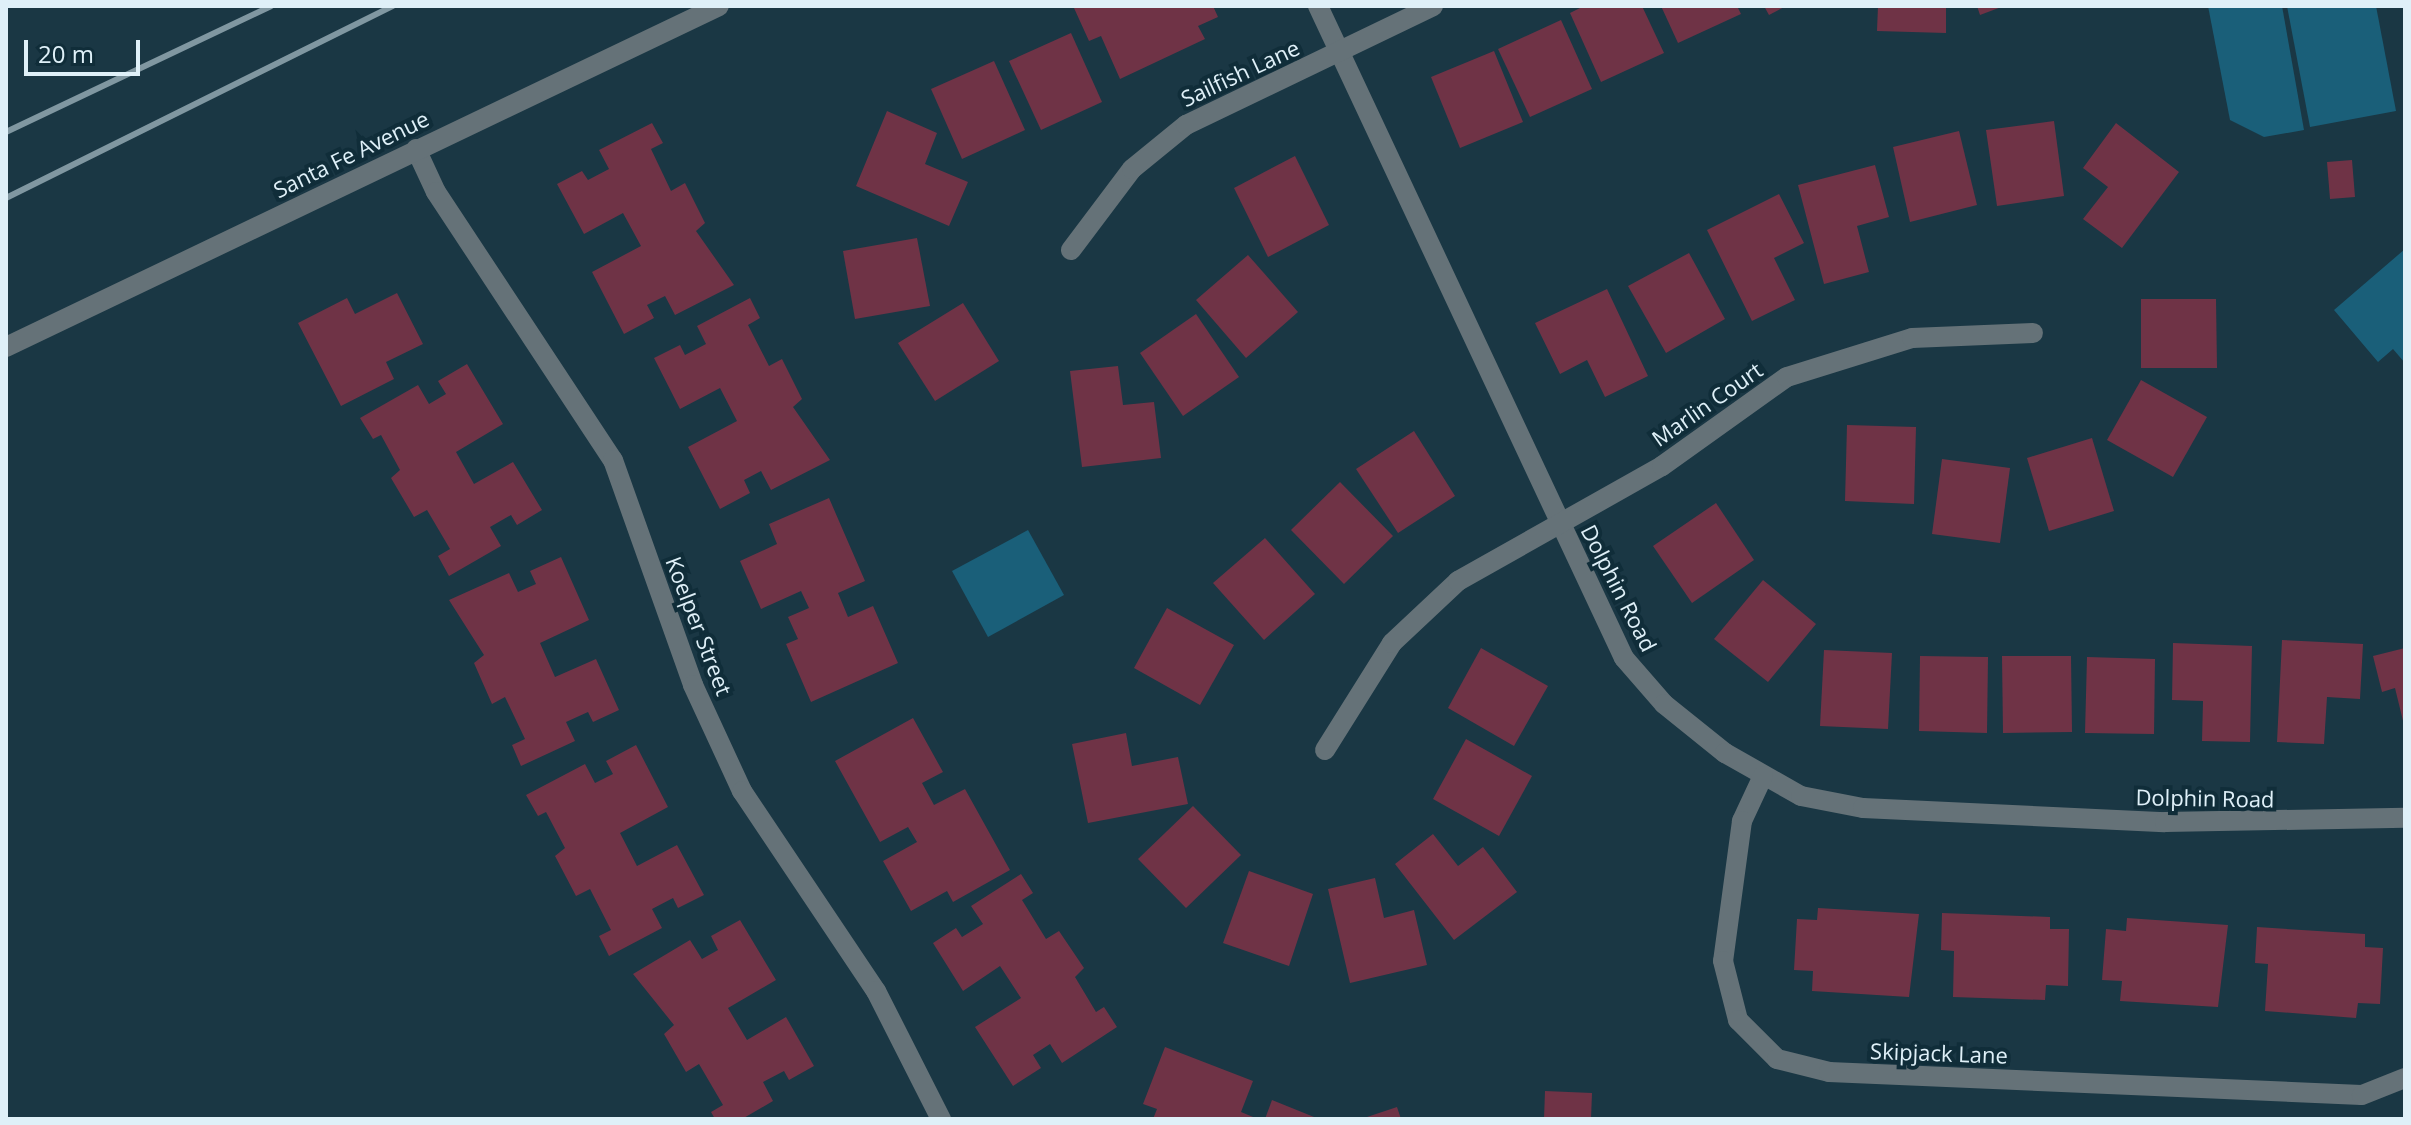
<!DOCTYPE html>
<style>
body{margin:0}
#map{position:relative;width:2411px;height:1125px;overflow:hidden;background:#1a3744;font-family:"Open Sans",sans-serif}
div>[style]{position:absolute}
.green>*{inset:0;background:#1a5f79}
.building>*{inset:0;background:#6f3346}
.minor>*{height:20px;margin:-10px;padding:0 10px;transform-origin:10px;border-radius:10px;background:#657278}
.rail>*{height:6px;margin:-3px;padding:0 3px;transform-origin:3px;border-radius:3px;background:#8097a1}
span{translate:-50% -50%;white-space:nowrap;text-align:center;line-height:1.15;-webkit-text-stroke:8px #102d39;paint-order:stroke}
.street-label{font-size:22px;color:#dff0f8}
.frame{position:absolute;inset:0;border:8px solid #dff0f8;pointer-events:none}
.scale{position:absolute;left:24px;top:40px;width:116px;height:36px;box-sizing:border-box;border:4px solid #dff0f8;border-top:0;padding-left:10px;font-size:24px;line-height:28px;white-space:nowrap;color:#dff0f8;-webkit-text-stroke:6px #102d39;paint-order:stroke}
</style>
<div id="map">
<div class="green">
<i style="clip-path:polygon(2208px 6px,2282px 6px,2304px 130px,2264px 137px,2230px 120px)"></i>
<i style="clip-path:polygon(2287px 6px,2376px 6px,2396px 111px,2310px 127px)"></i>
<i style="clip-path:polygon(2405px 249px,2405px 363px,2393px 349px,2378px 362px,2334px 310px)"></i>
<i style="clip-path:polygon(1028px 530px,1064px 595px,988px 637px,952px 571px)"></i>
</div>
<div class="building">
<i style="clip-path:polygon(1213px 6px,1218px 17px,1198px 26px,1205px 39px,1120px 79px,1101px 36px,1089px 41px,1074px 8px)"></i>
<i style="clip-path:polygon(1584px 6px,1642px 6px,1664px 53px,1601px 82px,1570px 13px)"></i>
<i style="clip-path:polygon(1661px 6px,1737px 6px,1741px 14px,1678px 43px)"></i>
<i style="clip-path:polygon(1764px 6px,1786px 6px,1769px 15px)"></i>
<i style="clip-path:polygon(1878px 6px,1946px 6px,1946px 33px,1877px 31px)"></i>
<i style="clip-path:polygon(1977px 6px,2004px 6px,1980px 15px)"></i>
<i style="clip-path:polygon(1561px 20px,1592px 89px,1530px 117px,1498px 49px)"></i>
<i style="clip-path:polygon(1071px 33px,1102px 102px,1041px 130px,1009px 61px)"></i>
<i style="clip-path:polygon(1494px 51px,1523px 122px,1460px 148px,1431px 77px)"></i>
<i style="clip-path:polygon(994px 61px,1025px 130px,962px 159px,931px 89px)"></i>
<i style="clip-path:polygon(887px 111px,937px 133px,925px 164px,968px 182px,949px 226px,856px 186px)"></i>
<i style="clip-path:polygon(2054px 121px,2064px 196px,1997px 206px,1986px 130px)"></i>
<i style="clip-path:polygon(652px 123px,663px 143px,651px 149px,671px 191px,685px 183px,705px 223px,696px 231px,734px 285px,675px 315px,665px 296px,647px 305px,654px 318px,624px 334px,592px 272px,641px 246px,623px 213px,584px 234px,557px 184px,582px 171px,588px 180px,609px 169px,599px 150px)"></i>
<i style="clip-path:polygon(2116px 123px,2179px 172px,2122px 248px,2083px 219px,2108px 187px,2083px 168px)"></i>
<i style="clip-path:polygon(1959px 131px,1977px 205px,1910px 222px,1893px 147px)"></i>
<i style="clip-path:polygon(1295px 156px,1329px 225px,1268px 257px,1234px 188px)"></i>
<i style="clip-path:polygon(2352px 160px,2355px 197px,2330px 199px,2327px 162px)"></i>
<i style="clip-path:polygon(1875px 165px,1889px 217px,1857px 226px,1869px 272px,1824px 284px,1798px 185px)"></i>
<i style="clip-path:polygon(1779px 194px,1804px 243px,1774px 258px,1795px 300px,1752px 321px,1707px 230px)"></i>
<i style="clip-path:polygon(917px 238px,930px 306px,855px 319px,843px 251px)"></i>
<i style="clip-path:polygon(1689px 253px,1725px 319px,1666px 353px,1628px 286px)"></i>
<i style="clip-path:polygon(1248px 255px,1298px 312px,1246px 358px,1196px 300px)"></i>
<i style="clip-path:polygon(1607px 289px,1648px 376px,1605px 397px,1587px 360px,1560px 374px,1535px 323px)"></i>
<i style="clip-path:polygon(397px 293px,423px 344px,386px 362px,394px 379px,341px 406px,298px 323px,347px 298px,355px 314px)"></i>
<i style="clip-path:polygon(750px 298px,760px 318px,748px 325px,769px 366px,782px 359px,802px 399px,793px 407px,830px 460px,771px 490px,761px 471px,744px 480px,750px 493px,720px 509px,688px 447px,737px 421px,720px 388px,680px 409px,654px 358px,680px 345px,685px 355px,706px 344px,697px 326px)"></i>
<i style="clip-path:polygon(2141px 299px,2216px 299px,2217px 368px,2141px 368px)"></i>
<i style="clip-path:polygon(963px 303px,999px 361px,935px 401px,898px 343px)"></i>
<i style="clip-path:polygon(1196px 314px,1239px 377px,1183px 416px,1140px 353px)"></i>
<i style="clip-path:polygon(467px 364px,503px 424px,456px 452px,474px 484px,513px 462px,542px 510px,517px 525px,511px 515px,490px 527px,501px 546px,449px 576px,438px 556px,450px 549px,427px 510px,414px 517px,391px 478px,400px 470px,381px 435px,373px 439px,360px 418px,418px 385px,429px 404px,446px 394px,438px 381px)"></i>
<i style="clip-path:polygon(1118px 366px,1123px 405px,1154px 402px,1161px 458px,1082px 467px,1070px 371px)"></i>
<i style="clip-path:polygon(2141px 380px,2207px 417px,2173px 477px,2107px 440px)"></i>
<i style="clip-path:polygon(1847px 425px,1916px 427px,1914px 504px,1845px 501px)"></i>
<i style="clip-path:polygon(1414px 431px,1455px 496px,1398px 533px,1356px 469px)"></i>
<i style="clip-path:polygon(2092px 438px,2114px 511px,2049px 531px,2027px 458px)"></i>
<i style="clip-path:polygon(1942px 459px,2010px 468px,2000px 543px,1932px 534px)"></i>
<i style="clip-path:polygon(1340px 482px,1393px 536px,1344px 584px,1291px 530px)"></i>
<i style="clip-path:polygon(829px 498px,865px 581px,838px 593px,848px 617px,873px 606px,898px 663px,811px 702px,786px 644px,798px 639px,788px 617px,809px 608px,801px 591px,761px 609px,740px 561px,777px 544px,769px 524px)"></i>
<i style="clip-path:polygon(1716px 503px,1754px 560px,1692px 603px,1653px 546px)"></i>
<i style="clip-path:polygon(1265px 538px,1315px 594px,1264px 640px,1213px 583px)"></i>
<i style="clip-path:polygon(561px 557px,589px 620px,540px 643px,555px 677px,596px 659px,619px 710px,593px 722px,588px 712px,566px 722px,575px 741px,521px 766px,512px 745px,525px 739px,505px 697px,492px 704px,474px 663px,484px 655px,449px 600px,509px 573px,518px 592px,536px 584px,530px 571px)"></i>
<i style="clip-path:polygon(1763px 580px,1816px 624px,1768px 682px,1714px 639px)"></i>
<i style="clip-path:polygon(1167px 608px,1234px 645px,1200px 705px,1134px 668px)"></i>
<i style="clip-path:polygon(2282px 640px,2363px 644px,2360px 699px,2327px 697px,2324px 744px,2277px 742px)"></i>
<i style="clip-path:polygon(2173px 643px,2252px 646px,2250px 742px,2202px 741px,2203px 701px,2172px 700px)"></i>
<i style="clip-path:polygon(1481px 648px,1548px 686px,1514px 746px,1448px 708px)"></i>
<i style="clip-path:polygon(2405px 648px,2405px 725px,2404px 725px,2395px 688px,2382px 692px,2373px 656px)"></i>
<i style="clip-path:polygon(1824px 650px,1892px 653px,1888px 729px,1820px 726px)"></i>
<i style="clip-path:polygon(1920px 656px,1988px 657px,1987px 733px,1919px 731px)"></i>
<i style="clip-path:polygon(2002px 656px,2071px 656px,2072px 732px,2003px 733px)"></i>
<i style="clip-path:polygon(2087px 657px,2155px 659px,2154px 734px,2085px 733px)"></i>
<i style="clip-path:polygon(913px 718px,943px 772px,922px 783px,934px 805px,965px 789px,1010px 870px,953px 902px,947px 891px,911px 911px,883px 861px,917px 842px,908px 827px,880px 842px,835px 761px)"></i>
<i style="clip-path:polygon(1126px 733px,1132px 766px,1178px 757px,1188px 804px,1088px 823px,1072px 744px)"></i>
<i style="clip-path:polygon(1466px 739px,1532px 776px,1499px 836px,1433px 799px)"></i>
<i style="clip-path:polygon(636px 745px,668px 807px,620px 833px,637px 866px,677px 845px,704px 895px,678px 908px,673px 898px,652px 909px,662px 928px,609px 956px,599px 936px,611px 930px,590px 889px,576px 896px,555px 856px,565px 848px,546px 812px,538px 816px,526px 795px,585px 764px,595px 783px,613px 774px,606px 761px)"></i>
<i style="clip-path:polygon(1193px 806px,1241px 855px,1186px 908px,1138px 859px)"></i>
<i style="clip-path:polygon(1433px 834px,1458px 866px,1483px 847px,1517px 892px,1454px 940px,1395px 864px)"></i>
<i style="clip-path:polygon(1249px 871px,1313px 894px,1289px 966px,1223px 943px)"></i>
<i style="clip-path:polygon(1021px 874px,1033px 893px,1022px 900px,1046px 939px,1059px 931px,1084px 968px,1075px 977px,1096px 1012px,1104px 1007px,1117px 1027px,1062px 1063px,1050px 1044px,1033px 1055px,1041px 1068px,1013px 1086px,975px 1027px,1021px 998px,1000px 966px,963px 991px,933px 943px,956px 928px,962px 937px,983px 924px,971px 906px)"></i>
<i style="clip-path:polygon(1375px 878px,1384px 918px,1414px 910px,1427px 965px,1350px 983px,1328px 889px)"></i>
<i style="clip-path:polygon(1818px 908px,1919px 914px,1909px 997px,1812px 991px,1813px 971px,1794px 970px,1797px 919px,1817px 920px)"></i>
<i style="clip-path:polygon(1942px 913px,2050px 917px,2050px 929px,2069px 929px,2068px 986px,2046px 985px,2045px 1000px,1953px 997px,1954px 951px,1941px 950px)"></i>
<i style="clip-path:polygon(2127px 918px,2228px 925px,2218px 1007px,2120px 1001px,2122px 981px,2102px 980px,2106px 929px,2126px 931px)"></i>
<i style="clip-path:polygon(740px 920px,776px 980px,728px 1008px,747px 1040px,786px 1017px,814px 1066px,789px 1080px,784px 1071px,763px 1082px,773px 1101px,742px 1119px,715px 1119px,711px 1112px,723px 1105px,699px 1064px,686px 1072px,664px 1034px,674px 1025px,633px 974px,690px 940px,702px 959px,718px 950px,711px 936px)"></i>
<i style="clip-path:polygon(2257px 927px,2365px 934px,2365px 947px,2383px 948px,2380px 1004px,2358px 1003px,2356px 1018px,2265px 1011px,2268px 964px,2255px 963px)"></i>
<i style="clip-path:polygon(1165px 1047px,1253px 1081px,1241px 1112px,1258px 1119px,1153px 1119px,1157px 1109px,1143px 1104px)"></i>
<i style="clip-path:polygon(1545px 1091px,1592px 1093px,1591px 1119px,1544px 1119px)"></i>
<i style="clip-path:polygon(1272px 1100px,1319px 1119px,1265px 1119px)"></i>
<i style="clip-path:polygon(1397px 1107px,1401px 1119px,1364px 1119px,1364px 1118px)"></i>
</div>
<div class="minor">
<i style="left:1318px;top:6px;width:720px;rotate:64.86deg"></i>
<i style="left:1624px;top:658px;width:61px;rotate:49deg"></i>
<i style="left:1664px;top:704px;width:78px;rotate:38.8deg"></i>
<i style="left:1725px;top:753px;width:87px;rotate:29.5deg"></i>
<i style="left:1801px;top:796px;width:63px;rotate:11deg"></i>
<i style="left:1863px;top:808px;width:302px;rotate:2.7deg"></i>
<i style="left:2165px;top:822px;width:240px;rotate:-1deg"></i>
<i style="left:416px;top:149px;width:47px;rotate:65.1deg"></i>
<i style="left:436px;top:192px;width:321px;rotate:56.6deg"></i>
<i style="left:613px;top:460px;width:239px;rotate:70.4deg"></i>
<i style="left:693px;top:685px;width:117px;rotate:65.2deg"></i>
<i style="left:742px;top:791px;width:241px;rotate:56.2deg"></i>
<i style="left:876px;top:991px;width:144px;rotate:63.1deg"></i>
<i style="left:1071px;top:250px;width:101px;rotate:-53deg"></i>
<i style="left:1132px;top:169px;width:70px;rotate:-39.2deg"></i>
<i style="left:1186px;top:125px;width:274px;rotate:-25.7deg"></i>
<i style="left:6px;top:347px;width:790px;rotate:-25.56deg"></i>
<i style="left:1325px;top:750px;width:126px;rotate:-57.9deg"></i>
<i style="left:1392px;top:643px;width:91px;rotate:-43.2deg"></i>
<i style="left:1458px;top:581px;width:234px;rotate:-29.4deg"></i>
<i style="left:1662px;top:466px;width:153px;rotate:-35.5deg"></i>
<i style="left:1787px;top:377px;width:131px;rotate:-17.3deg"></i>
<i style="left:1912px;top:338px;width:121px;rotate:-2.4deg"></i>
<i style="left:1763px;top:776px;width:50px;rotate:115deg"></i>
<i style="left:1742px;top:821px;width:141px;rotate:97.7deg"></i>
<i style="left:1723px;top:961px;width:61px;rotate:75.7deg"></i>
<i style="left:1738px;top:1020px;width:55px;rotate:45deg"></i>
<i style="left:1777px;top:1059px;width:54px;rotate:14deg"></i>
<i style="left:1829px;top:1072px;width:533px;rotate:2.47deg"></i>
<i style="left:2362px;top:1095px;width:46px;rotate:-21.6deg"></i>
</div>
<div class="rail">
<i style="left:6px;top:132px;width:293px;rotate:-25.4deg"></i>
<i style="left:6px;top:198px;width:432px;rotate:-26.4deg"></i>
</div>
<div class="street-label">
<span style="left:1240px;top:73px;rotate:-25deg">Sailfish Lane</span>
<span style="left:351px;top:154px;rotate:-26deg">Santa Fe Avenue</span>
<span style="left:1707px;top:404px;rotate:-35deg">Marlin Court</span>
<span style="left:1619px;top:588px;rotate:63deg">Dolphin Road</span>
<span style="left:699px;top:626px;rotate:69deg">Koelper Street</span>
<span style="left:2205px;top:798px;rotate:1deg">Dolphin Road</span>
<span style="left:1939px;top:1053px;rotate:2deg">Skipjack Lane</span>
</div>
<div class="frame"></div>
<div class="scale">20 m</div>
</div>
